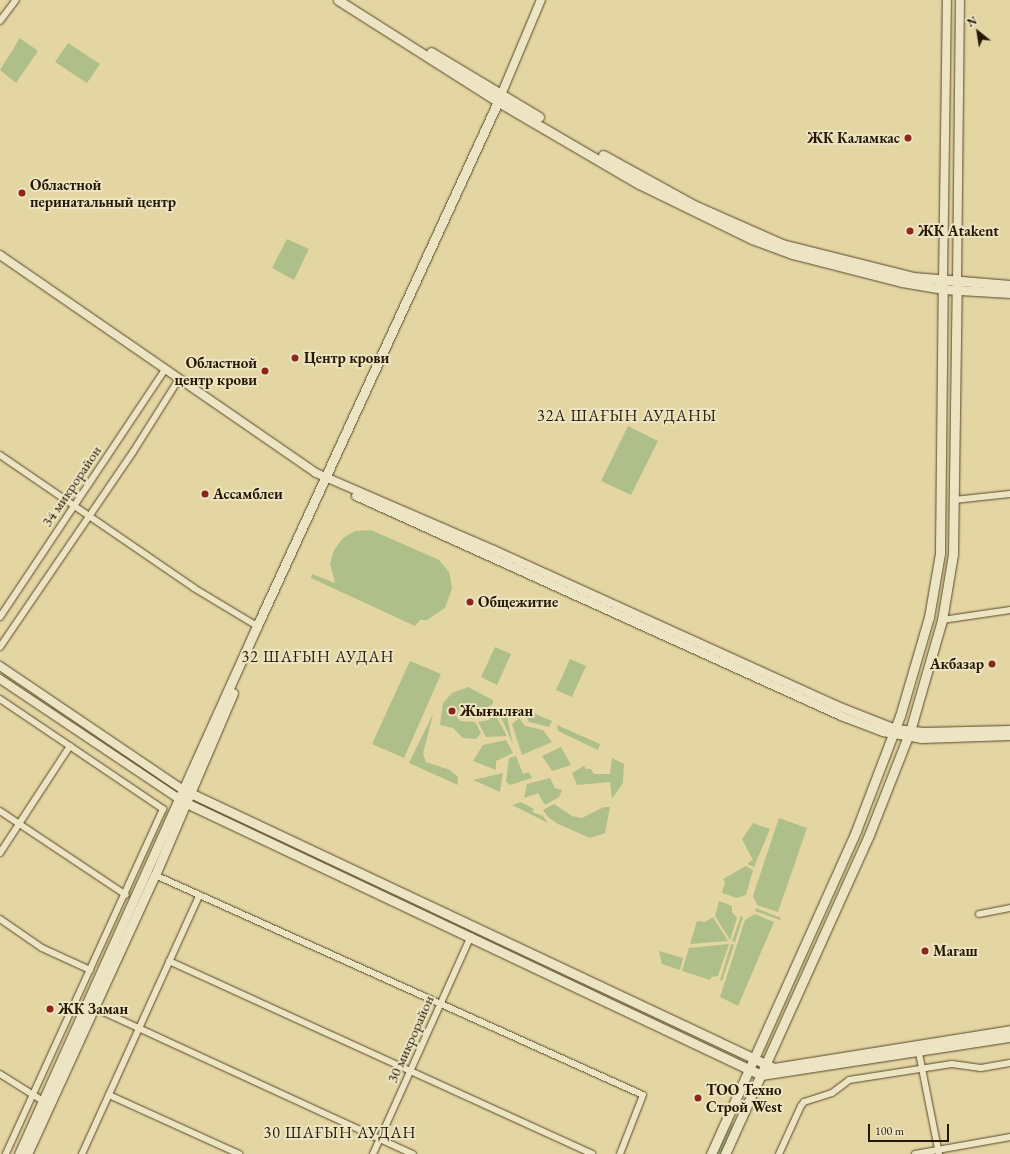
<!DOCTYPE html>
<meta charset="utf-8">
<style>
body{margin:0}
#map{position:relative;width:1010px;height:1154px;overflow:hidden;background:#e4d6a3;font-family:"EB Garamond",serif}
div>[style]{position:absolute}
.green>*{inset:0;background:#aebf8a}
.roads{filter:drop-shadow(0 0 1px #564729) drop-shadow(0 0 1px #564729)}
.minor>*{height:6px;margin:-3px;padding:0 3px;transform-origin:3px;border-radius:3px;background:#ede4c3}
.tertiary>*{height:8px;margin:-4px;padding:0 4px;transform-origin:4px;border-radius:4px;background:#ede4c3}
.secondary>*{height:9px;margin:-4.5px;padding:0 4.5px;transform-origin:4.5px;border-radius:4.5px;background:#ede4c3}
.dots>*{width:11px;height:11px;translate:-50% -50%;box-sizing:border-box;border:2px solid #ede4c3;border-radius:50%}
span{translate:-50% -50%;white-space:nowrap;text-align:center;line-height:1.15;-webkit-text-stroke:4px #ede4c3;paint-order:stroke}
.poi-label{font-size:15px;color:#271700;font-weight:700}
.right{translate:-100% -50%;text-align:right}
.left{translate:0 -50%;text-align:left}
.street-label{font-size:15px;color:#271700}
.neighbourhood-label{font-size:16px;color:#271700;letter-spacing:1px}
.north{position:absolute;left:958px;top:12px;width:40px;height:40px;-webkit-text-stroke:3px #ede4c3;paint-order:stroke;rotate:330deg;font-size:11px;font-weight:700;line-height:16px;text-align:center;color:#271700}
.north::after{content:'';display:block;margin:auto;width:14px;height:18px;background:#271700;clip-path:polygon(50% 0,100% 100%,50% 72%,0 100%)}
.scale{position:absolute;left:868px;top:1124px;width:81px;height:18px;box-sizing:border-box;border:2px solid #271700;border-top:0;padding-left:5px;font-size:12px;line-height:14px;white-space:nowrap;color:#271700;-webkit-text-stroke:3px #ede4c3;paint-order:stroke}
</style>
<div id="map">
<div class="green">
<i style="clip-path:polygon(20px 38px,38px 51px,16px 83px,0 70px)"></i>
<i style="clip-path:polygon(68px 43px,100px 64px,87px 83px,55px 62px)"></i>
<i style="clip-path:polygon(287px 239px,309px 249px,294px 280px,272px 268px)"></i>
<i style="clip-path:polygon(628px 426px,658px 441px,631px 495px,601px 481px)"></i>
<i style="clip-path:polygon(371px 530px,439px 560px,449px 572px,452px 588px,445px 608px,427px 620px,420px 620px,415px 626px,311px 578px,312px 574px,335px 583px,330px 563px,334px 550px,343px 538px,355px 531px)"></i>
<i style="clip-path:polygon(495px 647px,511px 654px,497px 685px,481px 677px)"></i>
<i style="clip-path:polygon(570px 659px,586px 666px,572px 697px,556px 690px)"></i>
<i style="clip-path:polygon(410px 661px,441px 674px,404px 758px,372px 744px)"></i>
<i style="clip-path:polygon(468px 687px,493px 700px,493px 704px,481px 711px,463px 704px,456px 716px,460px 721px,475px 722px,481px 733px,476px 739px,463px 738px,453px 728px,440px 725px,443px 703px,452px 693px)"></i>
<i style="clip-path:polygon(507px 706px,508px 722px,513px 744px,500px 715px)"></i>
<i style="clip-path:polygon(519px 707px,552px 721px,549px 727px,529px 722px,526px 716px,519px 713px)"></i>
<i style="clip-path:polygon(433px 714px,423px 754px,426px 762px,450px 770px,458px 777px,458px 785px,409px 763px)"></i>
<i style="clip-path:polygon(493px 714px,496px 716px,507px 736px,486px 737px,478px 722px,489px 720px)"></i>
<i style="clip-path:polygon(519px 718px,525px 726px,543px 730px,552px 742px,522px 755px,512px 724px)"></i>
<i style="clip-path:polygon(557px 725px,600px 744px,598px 750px,558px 731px)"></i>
<i style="clip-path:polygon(506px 740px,513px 753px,496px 761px,496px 770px,473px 761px,483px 745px)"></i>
<i style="clip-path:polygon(561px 747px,571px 765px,552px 771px,542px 756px)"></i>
<i style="clip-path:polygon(516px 756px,523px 774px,529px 772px,532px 778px,510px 785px,506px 782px,509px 758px)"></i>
<i style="clip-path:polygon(612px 758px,624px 764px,623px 783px,612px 799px,610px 782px,577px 785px,572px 773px,584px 766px,586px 769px,591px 769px,594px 774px,610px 774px)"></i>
<i style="clip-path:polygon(503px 773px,500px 792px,473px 780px)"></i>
<i style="clip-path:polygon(550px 778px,555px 788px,562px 790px,559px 797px,545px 805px,538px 793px,524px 798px,527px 784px)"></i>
<i style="clip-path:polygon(521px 802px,534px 809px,532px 812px,543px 816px,548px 823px,512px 805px)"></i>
<i style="clip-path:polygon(554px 804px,572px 816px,582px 818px,604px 807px,610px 807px,605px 833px,590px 838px,558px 824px,549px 818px,543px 810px)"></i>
<i style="clip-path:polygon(779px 818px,807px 828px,778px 912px,757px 905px,753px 896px)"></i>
<i style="clip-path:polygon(753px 823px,770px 829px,754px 867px,747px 864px,753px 860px,742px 839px)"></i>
<i style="clip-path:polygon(746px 866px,753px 870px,746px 895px,737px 898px,722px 893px,725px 882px,723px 879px)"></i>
<i style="clip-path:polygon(719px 901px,732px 906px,732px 912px,737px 918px,730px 940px,715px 916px)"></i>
<i style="clip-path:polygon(756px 908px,781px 918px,780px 920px,755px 911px)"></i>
<i style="clip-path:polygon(755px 914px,774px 922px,738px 1006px,720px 997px,745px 920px)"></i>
<i style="clip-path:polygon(741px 916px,743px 917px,735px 942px,732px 941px)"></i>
<i style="clip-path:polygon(713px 917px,728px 941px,690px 944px,697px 921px,705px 922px)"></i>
<i style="clip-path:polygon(729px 944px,718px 976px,712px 977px,710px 980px,682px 971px,689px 948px)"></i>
<i style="clip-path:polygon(731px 944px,734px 945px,722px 981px,720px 980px)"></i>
<i style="clip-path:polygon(659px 951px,683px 958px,680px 970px,662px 964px)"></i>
<i style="clip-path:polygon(732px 1122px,734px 1126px,721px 1154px,716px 1154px)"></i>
</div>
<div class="roads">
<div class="minor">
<i style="left:0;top:21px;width:26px;rotate:-53deg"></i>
<i style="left:0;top:455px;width:235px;rotate:34.4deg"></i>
<i style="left:194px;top:588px;width:74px;rotate:31.1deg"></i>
<i style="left:954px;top:500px;width:56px;rotate:-6.1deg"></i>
<i style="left:0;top:617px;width:297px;rotate:-56.3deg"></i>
<i style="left:942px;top:620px;width:69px;rotate:-8.4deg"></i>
<i style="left:0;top:647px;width:236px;rotate:-55.7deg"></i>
<i style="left:133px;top:452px;width:86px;rotate:-57.8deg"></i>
<i style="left:0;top:699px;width:197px;rotate:34deg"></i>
<i style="left:163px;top:809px;width:379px;rotate:114.5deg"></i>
<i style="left:0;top:811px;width:151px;rotate:33.7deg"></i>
<i style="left:0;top:853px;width:128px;rotate:-56.8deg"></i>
<i style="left:155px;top:875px;width:535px;rotate:24.27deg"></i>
<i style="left:643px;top:1095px;width:63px;rotate:111.3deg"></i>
<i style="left:979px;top:914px;width:32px;rotate:-11deg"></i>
<i style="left:0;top:919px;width:51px;rotate:34.6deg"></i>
<i style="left:42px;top:948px;width:53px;rotate:24.6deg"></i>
<i style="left:169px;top:961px;width:465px;rotate:24.5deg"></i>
<i style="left:95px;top:1008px;width:350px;rotate:24.7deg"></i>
<i style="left:918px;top:1048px;width:108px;rotate:78.8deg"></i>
<i style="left:0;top:1074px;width:51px;rotate:32.1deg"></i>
<i style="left:109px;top:1095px;width:143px;rotate:24.4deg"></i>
<i style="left:82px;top:1154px;width:283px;rotate:-65.6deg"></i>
<i style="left:373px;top:1154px;width:239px;rotate:-65.8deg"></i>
<i style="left:779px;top:1154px;width:53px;rotate:-65.4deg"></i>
<i style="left:801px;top:1106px;width:5px;rotate:-53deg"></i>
<i style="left:804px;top:1102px;width:29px;rotate:-18deg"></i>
<i style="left:832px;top:1093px;width:21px;rotate:-37deg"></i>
<i style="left:849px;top:1080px;width:104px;rotate:-8.8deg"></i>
<i style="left:952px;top:1064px;width:29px;rotate:8deg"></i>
<i style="left:981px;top:1068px;width:29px;rotate:-10deg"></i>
<i style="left:915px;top:1154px;width:97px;rotate:-10.1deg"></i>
</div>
<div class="tertiary">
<i style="left:501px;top:95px;width:103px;rotate:-67.2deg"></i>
<i style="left:0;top:255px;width:384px;rotate:34.6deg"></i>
<i style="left:316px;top:473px;width:194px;rotate:23.4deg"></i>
<i style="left:494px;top:550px;width:375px;rotate:24.4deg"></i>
<i style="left:835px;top:705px;width:66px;rotate:21.5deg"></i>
<i style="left:896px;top:729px;width:28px;rotate:6deg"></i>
<i style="left:924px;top:732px;width:86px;rotate:-1.3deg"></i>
<i style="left:943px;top:281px;width:281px;rotate:-89.2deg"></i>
<i style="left:957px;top:282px;width:282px;rotate:-89.4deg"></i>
<i style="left:356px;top:496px;width:533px;rotate:24.4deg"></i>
<i style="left:841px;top:716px;width:45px;rotate:20.9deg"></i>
<i style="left:883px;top:732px;width:40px;rotate:10deg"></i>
<i style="left:922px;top:739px;width:88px;rotate:-2deg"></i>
<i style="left:0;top:666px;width:221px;rotate:34.1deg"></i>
<i style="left:0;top:679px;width:216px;rotate:33.8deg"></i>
</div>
<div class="secondary">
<i style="left:338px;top:0;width:188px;rotate:32.4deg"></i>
<i style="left:497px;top:101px;width:164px;rotate:30.3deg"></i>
<i style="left:639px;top:184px;width:126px;rotate:26deg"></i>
<i style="left:752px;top:239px;width:43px;rotate:20.6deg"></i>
<i style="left:792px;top:254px;width:114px;rotate:14.3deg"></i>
<i style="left:902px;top:282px;width:42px;rotate:9.7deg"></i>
<i style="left:943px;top:289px;width:67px;rotate:3.4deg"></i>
<i style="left:431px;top:52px;width:126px;rotate:31deg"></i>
<i style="left:603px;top:155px;width:104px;rotate:28.8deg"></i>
<i style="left:694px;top:205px;width:96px;rotate:23.9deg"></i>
<i style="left:782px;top:244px;width:135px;rotate:14.1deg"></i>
<i style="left:913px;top:277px;width:97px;rotate:4.7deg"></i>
<i style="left:186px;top:791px;width:650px;rotate:25.22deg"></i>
<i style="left:774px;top:1068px;width:239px;rotate:-9.1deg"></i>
<i style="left:182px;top:801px;width:641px;rotate:25.32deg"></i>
<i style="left:761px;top:1075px;width:252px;rotate:-8.7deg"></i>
<i style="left:19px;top:1154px;width:579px;rotate:-65.74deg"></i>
<i style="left:257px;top:626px;width:584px;rotate:-65.32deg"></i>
<i style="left:27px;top:1154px;width:307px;rotate:-65.4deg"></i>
<i style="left:155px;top:875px;width:198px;rotate:-66.8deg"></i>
<i style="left:711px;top:1154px;width:354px;rotate:-65.8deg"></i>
<i style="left:856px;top:831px;width:123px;rotate:-69.1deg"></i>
<i style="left:900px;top:716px;width:103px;rotate:-73.7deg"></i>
<i style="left:929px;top:617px;width:65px;rotate:-80.2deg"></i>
<i style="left:940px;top:553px;width:272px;rotate:-89.4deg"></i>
<i style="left:725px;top:1154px;width:350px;rotate:-65.7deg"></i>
<i style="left:869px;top:835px;width:112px;rotate:-68.5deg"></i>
<i style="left:910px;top:731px;width:116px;rotate:-73.9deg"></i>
<i style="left:942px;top:620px;width:67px;rotate:-80.5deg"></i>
<i style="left:953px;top:554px;width:272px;rotate:-89.2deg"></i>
</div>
</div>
<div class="dots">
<i style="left:908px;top:138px;background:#8f2418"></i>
<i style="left:22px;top:193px;background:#8f2418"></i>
<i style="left:910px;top:231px;background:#8f2418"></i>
<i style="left:295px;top:358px;background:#8f2418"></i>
<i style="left:265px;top:371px;background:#8f2418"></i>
<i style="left:205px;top:494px;background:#8f2418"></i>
<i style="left:470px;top:602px;background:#8f2418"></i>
<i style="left:992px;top:664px;background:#8f2418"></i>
<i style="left:452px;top:711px;background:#8f2418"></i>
<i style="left:925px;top:951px;background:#8f2418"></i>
<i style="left:50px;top:1009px;background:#8f2418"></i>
<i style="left:698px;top:1098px;background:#8f2418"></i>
</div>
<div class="poi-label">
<span class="right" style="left:900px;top:138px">ЖК Каламкас</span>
<span class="left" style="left:30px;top:193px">Областной<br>перинатальный центр</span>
<span class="left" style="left:918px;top:231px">ЖК Atakent</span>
<span class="left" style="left:304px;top:358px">Центр крови</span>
<span class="right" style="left:257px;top:371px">Областной<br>центр крови</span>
<span class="left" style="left:213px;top:494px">Ассамблеи</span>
<span class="left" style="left:478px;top:602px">Общежитие</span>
<span class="right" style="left:984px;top:664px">Акбазар</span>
<span class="left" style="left:460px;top:711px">Жығылған</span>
<span class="left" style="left:933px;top:951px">Магаш</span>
<span class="left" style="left:58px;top:1009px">ЖК Заман</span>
<span class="left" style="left:706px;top:1098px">ТОО Техно<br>Строй West</span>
</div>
<div class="street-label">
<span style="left:71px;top:486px;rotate:-56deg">34 микрорайон</span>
<span style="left:410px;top:1039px;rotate:-66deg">30 микрорайон</span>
</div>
<div class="neighbourhood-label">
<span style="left:627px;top:416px">32А ШАҒЫН АУДАНЫ</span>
<span style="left:318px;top:657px">32 ШАҒЫН АУДАН</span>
<span style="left:340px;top:1133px">30 ШАҒЫН АУДАН</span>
</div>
<div class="north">N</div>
<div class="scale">100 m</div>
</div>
